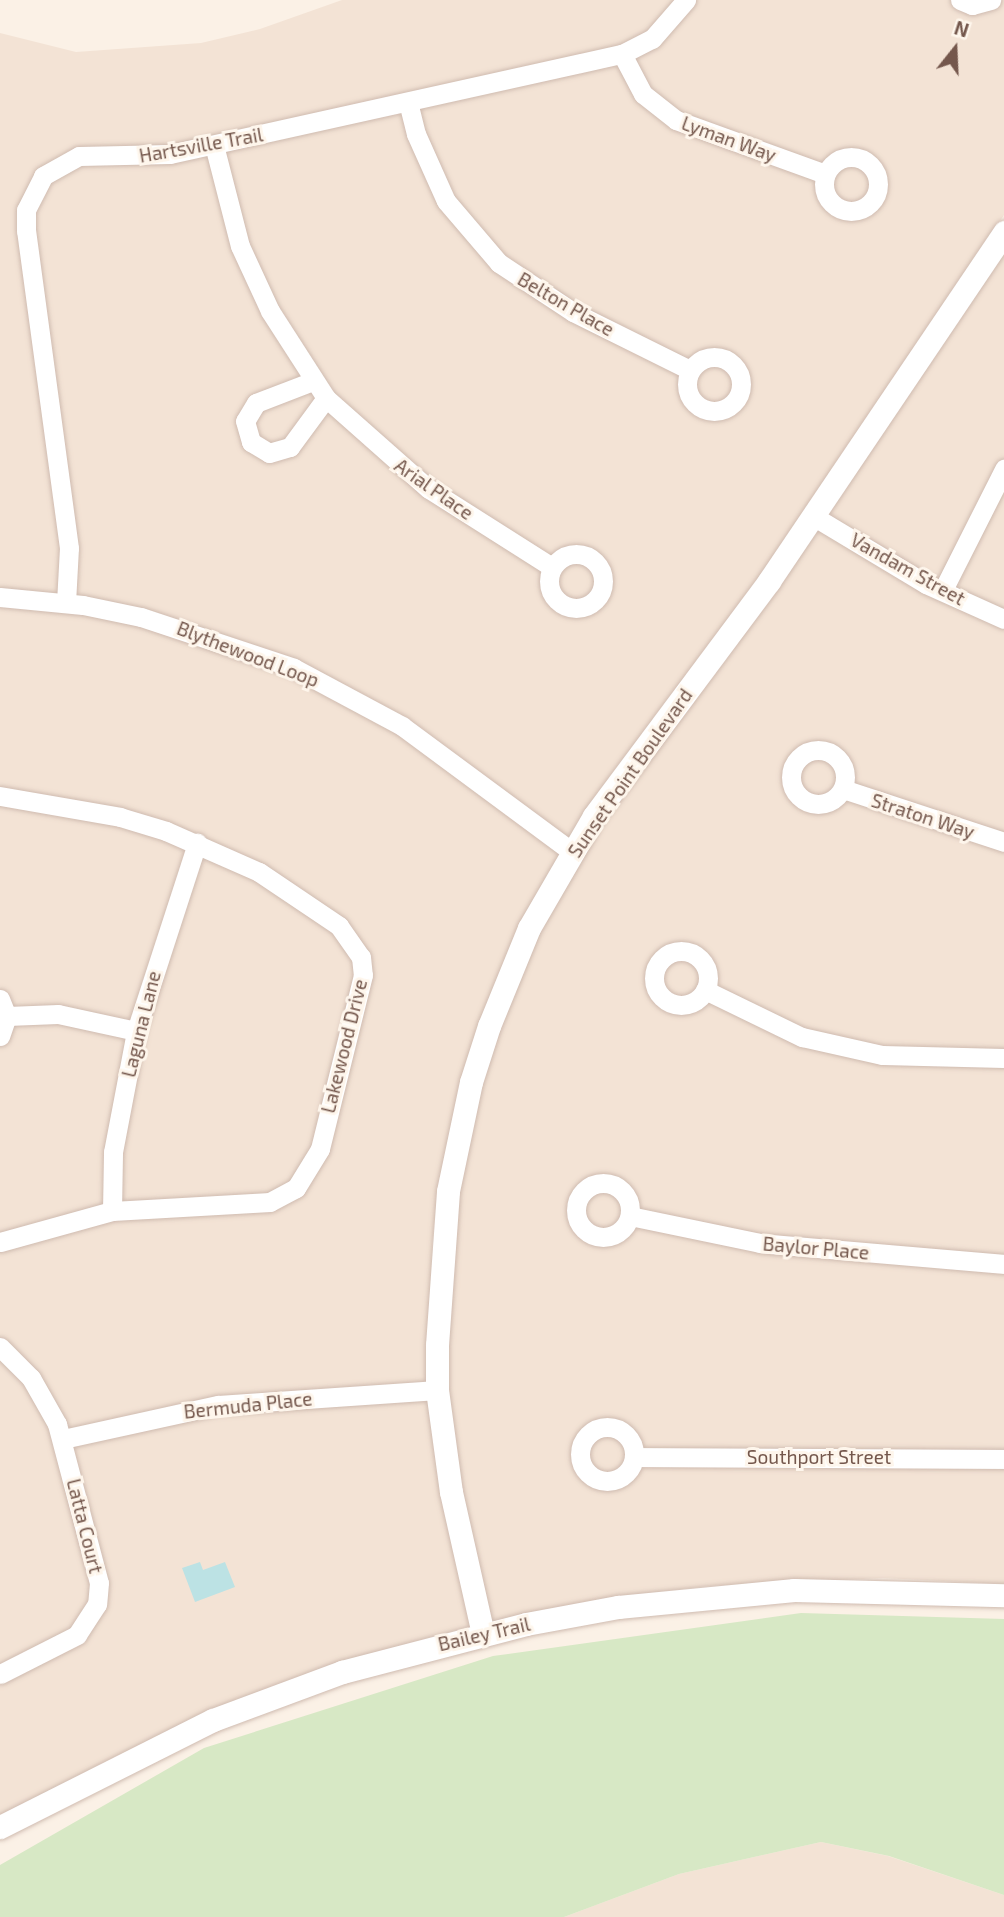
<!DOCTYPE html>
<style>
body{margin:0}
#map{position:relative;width:1004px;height:1917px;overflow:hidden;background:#fbf1e6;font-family:"Exo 2",sans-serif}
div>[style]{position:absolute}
.residential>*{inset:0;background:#f3e3d5}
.green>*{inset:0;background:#d7e8c5}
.water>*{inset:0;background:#bce2e4}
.roads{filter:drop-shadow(0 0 2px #cfbbb0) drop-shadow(0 0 2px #cfbbb0)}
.minor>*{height:19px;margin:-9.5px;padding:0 9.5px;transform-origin:9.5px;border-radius:9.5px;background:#fff}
.minor>.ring{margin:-9.5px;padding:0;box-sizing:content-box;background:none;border:19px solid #fff;border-radius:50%}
.tertiary>*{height:23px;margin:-11.5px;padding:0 11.5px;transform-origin:11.5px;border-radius:11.5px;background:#fff}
span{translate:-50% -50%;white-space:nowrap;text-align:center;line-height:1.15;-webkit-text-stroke:6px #fef6ec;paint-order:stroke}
.street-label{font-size:19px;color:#74574c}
.north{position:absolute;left:920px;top:14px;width:70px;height:70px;-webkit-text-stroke:5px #fef6ec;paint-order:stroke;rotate:18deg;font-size:19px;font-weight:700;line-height:28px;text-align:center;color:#74574c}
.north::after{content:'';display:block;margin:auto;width:24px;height:32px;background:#74574c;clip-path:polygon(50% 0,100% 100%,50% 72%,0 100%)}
</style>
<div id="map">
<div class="residential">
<i style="clip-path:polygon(342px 0,1004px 0,1004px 215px,791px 531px,547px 875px,438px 1190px,432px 1244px,427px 1392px,471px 1626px,341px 1662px,210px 1710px,0 1815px,0 33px,76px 52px,201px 43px,260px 29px)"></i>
<i style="clip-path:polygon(1004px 249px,1004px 1584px,883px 1578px,707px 1586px,617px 1597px,491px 1621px,460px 1489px,447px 1388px,448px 1288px,458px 1192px,480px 1085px,498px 1029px,538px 933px,601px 822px)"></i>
<i style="clip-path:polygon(821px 1842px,888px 1856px,1004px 1895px,1004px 1917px,564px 1917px,679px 1874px)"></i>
</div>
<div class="green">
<i style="clip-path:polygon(801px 1613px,1004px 1619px,1004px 1895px,889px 1856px,821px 1842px,679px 1874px,564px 1917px,0 1917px,0 1865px,204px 1748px,493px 1656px)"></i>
</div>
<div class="water">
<i style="clip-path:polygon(200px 1562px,203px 1570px,225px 1562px,235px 1587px,195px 1602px,182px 1568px)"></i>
</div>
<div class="roads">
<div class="minor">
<i style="left:960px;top:0;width:13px;rotate:23deg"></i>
<i style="left:972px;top:5px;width:20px;rotate:-15deg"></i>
<i style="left:622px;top:54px;width:45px;rotate:62.3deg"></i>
<i style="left:643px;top:94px;width:42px;rotate:38.2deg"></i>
<i style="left:676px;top:120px;width:158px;rotate:19.9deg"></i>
<i style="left:408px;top:102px;width:33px;rotate:76deg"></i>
<i style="left:416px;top:134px;width:73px;rotate:65.9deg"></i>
<i style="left:446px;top:201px;width:82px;rotate:49.5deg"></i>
<i style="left:499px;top:263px;width:89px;rotate:33.5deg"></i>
<i style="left:573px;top:312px;width:131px;rotate:26.4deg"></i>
<i style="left:214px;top:145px;width:104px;rotate:75.6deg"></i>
<i style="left:240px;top:246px;width:72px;rotate:65.2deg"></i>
<i style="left:270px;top:311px;width:103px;rotate:57.2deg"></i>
<i style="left:326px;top:398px;width:137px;rotate:41.5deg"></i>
<i style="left:429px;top:489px;width:146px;rotate:32.4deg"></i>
<i class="ring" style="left:824px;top:157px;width:35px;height:35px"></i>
<i class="ring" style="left:687px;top:357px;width:35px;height:35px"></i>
<i style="left:313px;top:381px;width:61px;rotate:158.9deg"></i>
<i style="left:256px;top:403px;width:21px;rotate:121deg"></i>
<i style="left:245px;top:421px;width:22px;rotate:74deg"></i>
<i style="left:251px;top:442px;width:21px;rotate:31deg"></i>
<i style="left:269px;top:453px;width:22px;rotate:-16deg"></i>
<i style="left:290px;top:447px;width:61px;rotate:-53.7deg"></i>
<i style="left:813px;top:516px;width:132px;rotate:31deg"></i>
<i style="left:926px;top:584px;width:85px;rotate:24.2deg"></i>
<i class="ring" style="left:549px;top:554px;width:35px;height:35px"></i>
<i style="left:943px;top:590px;width:136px;rotate:-63.2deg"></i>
<i style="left:0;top:597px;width:83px;rotate:5.5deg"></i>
<i style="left:83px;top:605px;width:59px;rotate:11.7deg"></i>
<i style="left:141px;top:617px;width:161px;rotate:18.4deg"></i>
<i style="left:294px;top:668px;width:123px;rotate:28.2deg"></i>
<i style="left:402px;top:726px;width:212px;rotate:36.5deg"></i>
<i style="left:66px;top:603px;width:55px;rotate:-86.9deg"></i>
<i style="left:69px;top:548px;width:320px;rotate:-97.7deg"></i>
<i style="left:26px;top:231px;width:21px;rotate:-90deg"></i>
<i style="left:26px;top:210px;width:38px;rotate:-63deg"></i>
<i style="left:43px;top:176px;width:41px;rotate:-29.1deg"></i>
<i style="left:79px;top:156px;width:91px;rotate:-1.3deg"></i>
<i style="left:170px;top:154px;width:463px;rotate:-12.5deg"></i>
<i style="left:622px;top:54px;width:34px;rotate:-27deg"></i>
<i style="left:652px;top:39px;width:52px;rotate:-48.9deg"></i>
<i class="ring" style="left:791px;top:750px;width:35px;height:35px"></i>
<i style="left:843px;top:789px;width:169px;rotate:18.2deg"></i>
<i style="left:0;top:796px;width:122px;rotate:9.9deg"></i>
<i style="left:120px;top:817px;width:48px;rotate:16.9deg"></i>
<i style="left:166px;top:831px;width:102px;rotate:23.8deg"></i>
<i style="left:259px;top:872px;width:97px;rotate:34deg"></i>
<i style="left:339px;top:926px;width:38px;rotate:55deg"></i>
<i style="left:361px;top:957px;width:18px;rotate:84deg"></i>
<i style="left:363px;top:975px;width:179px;rotate:103.9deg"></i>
<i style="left:320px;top:1149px;width:46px;rotate:121.6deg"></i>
<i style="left:296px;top:1188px;width:30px;rotate:152deg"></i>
<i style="left:270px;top:1202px;width:158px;rotate:176.7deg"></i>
<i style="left:112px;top:1211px;width:116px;rotate:164.5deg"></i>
<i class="ring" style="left:654px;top:951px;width:35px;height:35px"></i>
<i style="left:705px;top:990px;width:108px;rotate:25.9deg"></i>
<i style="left:802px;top:1037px;width:82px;rotate:12.7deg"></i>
<i style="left:882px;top:1055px;width:122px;rotate:1.4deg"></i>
<i style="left:0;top:999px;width:18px;rotate:68deg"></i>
<i style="left:7px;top:1016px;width:21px;rotate:109deg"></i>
<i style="left:7px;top:1016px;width:51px;rotate:-2.2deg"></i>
<i style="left:58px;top:1014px;width:80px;rotate:12.3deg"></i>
<i class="ring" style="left:576px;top:1183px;width:35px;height:35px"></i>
<i style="left:112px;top:1211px;width:59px;rotate:-89deg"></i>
<i style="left:113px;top:1152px;width:123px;rotate:-79.2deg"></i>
<i style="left:136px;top:1031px;width:198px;rotate:-72deg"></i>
<i style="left:630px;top:1216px;width:133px;rotate:11.7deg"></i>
<i style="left:760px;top:1243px;width:245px;rotate:4.9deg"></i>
<i style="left:0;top:1347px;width:44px;rotate:45deg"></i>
<i style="left:31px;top:1378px;width:53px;rotate:60.5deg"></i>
<i style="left:57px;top:1424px;width:164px;rotate:75.2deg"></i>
<i style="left:99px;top:1583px;width:21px;rotate:95deg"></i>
<i style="left:97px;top:1604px;width:37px;rotate:123deg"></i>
<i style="left:77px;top:1635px;width:86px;rotate:153.1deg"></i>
<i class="ring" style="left:580px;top:1427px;width:35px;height:35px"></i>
<i style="left:63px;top:1439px;width:159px;rotate:-12.4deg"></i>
<i style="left:218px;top:1405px;width:220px;rotate:-3.9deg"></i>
<i style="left:634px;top:1457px;width:370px;rotate:0.3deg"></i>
</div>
<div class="tertiary">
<i style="left:483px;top:1634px;width:146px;rotate:-102.7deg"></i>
<i style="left:451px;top:1492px;width:103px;rotate:-97.8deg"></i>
<i style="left:437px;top:1390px;width:45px;rotate:-90deg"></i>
<i style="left:437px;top:1345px;width:154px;rotate:-85.9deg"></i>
<i style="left:448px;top:1191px;width:111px;rotate:-78.1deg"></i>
<i style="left:471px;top:1082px;width:59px;rotate:-72.2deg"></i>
<i style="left:489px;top:1026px;width:106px;rotate:-67.8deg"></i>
<i style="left:529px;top:928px;width:129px;rotate:-59.9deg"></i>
<i style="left:594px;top:816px;width:293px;rotate:-53.3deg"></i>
<i style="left:769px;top:581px;width:421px;rotate:-56deg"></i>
<i style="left:0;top:1827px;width:238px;rotate:-26.7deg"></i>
<i style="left:213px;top:1720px;width:138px;rotate:-20.4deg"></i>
<i style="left:342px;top:1672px;width:190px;rotate:-14.6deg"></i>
<i style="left:526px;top:1624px;width:94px;rotate:-10.5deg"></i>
<i style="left:618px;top:1607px;width:177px;rotate:-5.5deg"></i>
<i style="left:794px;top:1590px;width:210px;rotate:1.4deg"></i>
</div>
</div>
<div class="street-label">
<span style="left:729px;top:139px;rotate:20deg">Lyman Way</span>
<span style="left:201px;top:145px;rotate:-10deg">Hartsville Trail</span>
<span style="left:566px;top:304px;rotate:30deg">Belton Place</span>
<span style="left:434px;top:489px;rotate:35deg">Arial Place</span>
<span style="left:908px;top:569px;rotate:29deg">Vandam Street</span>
<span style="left:248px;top:654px;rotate:21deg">Blythewood Loop</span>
<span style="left:630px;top:773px;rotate:-55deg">Sunset Point Boulevard</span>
<span style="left:923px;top:816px;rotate:18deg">Straton Way</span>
<span style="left:141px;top:1024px;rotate:-76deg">Laguna Lane</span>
<span style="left:344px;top:1046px;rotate:-76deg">Lakewood Drive</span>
<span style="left:816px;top:1248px;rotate:5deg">Baylor Place</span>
<span style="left:248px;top:1405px;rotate:-6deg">Bermuda Place</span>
<span style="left:819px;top:1457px">Southport Street</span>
<span style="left:85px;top:1526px;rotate:76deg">Latta Court</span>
<span style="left:484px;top:1634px;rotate:-13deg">Bailey Trail</span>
</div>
<div class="north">N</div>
</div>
